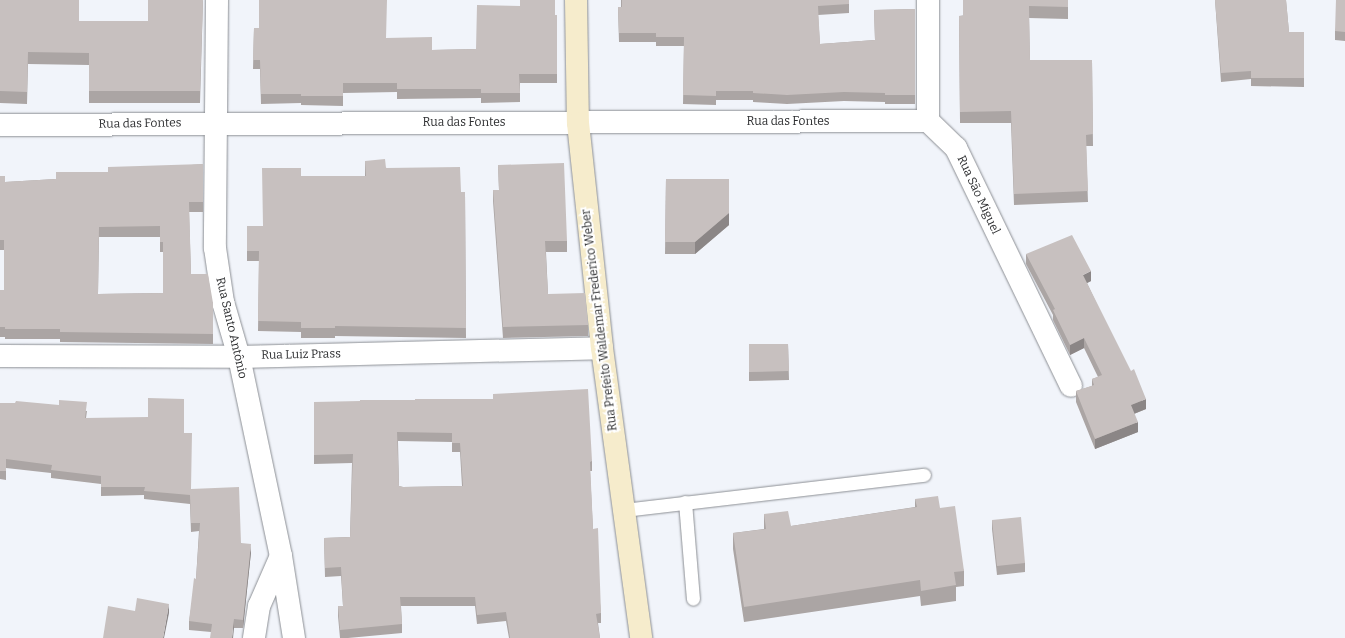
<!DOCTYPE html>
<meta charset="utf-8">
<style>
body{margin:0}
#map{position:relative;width:1345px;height:638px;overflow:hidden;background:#f1f4fa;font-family:Bitter,serif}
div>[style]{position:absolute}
.roads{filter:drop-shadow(0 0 1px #8c8f94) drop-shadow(0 0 1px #8c8f94)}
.lane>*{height:13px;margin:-6.5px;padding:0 6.5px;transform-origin:6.5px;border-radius:6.5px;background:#fff}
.street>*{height:22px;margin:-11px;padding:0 11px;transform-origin:11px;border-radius:11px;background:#fff}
.secondary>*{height:22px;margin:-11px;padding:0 11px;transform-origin:11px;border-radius:11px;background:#f6eccc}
.wall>*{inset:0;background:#aba5a4}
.shaded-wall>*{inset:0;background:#8b8686}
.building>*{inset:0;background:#c7c0bf}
span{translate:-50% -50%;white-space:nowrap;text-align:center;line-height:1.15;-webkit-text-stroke:4px #fff;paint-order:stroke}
.street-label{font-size:12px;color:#2d2e30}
</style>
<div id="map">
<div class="roads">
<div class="lane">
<i style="left:685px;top:502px;width:97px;rotate:85.3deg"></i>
<i style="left:624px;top:510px;width:302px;rotate:-6.7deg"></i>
</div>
<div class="street">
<i style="left:217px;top:0;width:248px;rotate:90.5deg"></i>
<i style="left:215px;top:248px;width:55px;rotate:81.6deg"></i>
<i style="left:223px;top:302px;width:57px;rotate:73.8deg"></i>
<i style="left:239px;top:357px;width:203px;rotate:78.1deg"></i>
<i style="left:281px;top:556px;width:55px;rotate:113.7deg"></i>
<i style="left:259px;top:606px;width:32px;rotate:99deg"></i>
<i style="left:928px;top:0;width:121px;rotate:90deg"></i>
<i style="left:928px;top:121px;width:39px;rotate:44deg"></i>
<i style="left:956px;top:148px;width:264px;rotate:64.2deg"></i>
<i style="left:0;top:125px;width:928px;rotate:-0.25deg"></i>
<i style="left:0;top:356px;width:239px;rotate:0.2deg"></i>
<i style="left:239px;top:357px;width:363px;rotate:-1.4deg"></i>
<i style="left:281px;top:556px;width:83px;rotate:81deg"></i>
</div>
<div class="secondary">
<i style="left:576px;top:0;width:123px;rotate:89.1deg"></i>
<i style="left:578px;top:123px;width:226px;rotate:83.9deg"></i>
<i style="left:602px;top:348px;width:293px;rotate:82.3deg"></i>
</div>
</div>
<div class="wall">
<i style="clip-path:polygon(0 0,79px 21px,148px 21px,203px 0,200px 103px,89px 103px,89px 65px,28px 64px,27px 104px,0 103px)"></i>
<i style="clip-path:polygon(621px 0,849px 0,849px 13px,818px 15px,820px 44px,875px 40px,874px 10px,915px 9px,915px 104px,885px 104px,885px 102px,844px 101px,787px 104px,753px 102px,753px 100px,716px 100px,716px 105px,683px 104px,684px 46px,656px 46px,656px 42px,619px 42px,618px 7px,621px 7px)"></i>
<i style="clip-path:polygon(1068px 0,1068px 19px,1029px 18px,1030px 60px,1092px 60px,1093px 146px,1086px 146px,1088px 202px,1014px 205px,1011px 123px,960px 123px,959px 16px)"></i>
<i style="clip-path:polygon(1215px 0,1286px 0,1289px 32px,1304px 32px,1304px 87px,1251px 86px,1251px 79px,1221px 82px)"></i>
<i style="clip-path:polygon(1345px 0,1345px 41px,1335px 40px,1335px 31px)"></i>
<i style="clip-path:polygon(555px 15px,557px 15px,557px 83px,520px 83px,520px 102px,481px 103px,481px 98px,397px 99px,397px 92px,343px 93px,343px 106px,301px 105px,301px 103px,261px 104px,260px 69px,253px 69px,254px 28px,386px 38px,432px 50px,476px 49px)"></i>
<i style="clip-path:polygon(365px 161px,461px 192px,465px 192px,466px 338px,335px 336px,335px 338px,301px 338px,301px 332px,258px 331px,259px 261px,247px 261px,247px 226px,263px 226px,301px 176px,365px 176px)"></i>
<i style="clip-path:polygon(evenodd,203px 164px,203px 212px,189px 212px,191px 274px,213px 303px,213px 344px,60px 342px,60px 339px,5px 339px,5px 337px,0 337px,0 290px,4px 290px,4px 250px,0 250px,0 176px,5px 182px,56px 179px,108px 172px,203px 164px,99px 237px,160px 237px,160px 252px,163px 252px,163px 293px,98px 294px,99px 237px)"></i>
<i style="clip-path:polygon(498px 165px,567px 241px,567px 252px,546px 252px,548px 294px,588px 325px,588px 336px,503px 338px,493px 201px,493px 190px,499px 190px)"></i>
<i style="clip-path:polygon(666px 179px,729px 179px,729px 225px,695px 254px,665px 254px)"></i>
<i style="clip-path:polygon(1026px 254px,1091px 281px,1087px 283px,1146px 409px,1134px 414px,1138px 432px,1095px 449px,1076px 402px,1076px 391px,1092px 386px,1092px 379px,1098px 377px,1084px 348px,1070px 355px,1053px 320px,1053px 315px,1026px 264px)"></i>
<i style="clip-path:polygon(749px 344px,788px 344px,789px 380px,749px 381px)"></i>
<i style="clip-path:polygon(evenodd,314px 402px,592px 461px,592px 471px,590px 471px,593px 529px,601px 613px,601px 623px,598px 623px,600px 638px,509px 638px,506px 621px,477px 624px,475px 606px,401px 606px,402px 624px,402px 633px,348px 638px,340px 638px,338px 616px,338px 606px,343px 606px,341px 576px,325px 577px,324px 538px,350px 537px,352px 463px,314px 464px,314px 402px,398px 441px,452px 442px,452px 452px,460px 452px,462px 486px,403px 487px,399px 486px,398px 441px)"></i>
<i style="clip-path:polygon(0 403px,87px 411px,86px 418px,184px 433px,191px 489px,241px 543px,251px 552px,243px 628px,234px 628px,211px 632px,189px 630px,189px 621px,196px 579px,199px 531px,191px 532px,190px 504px,144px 499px,144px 495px,101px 496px,101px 484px,51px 478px,51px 473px,6px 468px,6px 480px,0 479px)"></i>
<i style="clip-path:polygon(915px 499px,940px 508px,964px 571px,964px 586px,956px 587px,956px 601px,921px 606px,920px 596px,744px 622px,733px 549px,733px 533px,764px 529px,764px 514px,791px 526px,915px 507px)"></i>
<i style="clip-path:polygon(992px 520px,1025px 563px,1025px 572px,997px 575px,992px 529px)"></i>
</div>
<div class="shaded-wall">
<i style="clip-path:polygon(729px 213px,729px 225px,695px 254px,695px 242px)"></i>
<i style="clip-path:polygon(1091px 271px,1091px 281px,1083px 285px,1083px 275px)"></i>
<i style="clip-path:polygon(1084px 338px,1084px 348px,1070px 355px,1070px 345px)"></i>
<i style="clip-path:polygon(1146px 399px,1146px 409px,1131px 415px,1131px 405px)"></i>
<i style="clip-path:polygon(1138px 422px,1138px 432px,1095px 449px,1095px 439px)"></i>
<i style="clip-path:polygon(251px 544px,251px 552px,243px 628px,243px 620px)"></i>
<i style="clip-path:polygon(169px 604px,169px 613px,164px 638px,163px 638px)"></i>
<i style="clip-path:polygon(234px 619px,234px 628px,233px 638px,232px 638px)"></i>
</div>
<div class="building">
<i style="clip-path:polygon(0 0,79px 0,79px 21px,148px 21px,148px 0,203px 0,200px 91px,89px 91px,89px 53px,28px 52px,27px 92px,0 91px)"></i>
<i style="clip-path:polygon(259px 0,387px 0,386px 38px,432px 37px,432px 50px,476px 49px,477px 5px,520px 6px,520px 0,555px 0,555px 15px,557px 15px,557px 74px,519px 74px,520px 93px,481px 93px,481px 89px,397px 89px,397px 83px,343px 83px,343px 96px,301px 96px,301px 94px,261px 94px,260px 60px,253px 60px,254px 28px,259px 28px)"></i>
<i style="clip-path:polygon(622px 0,849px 0,849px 4px,818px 6px,820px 44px,875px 40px,874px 10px,915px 9px,915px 95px,885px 95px,885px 93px,844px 92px,787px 95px,753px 93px,753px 91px,716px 91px,716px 96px,683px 95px,684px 37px,656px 37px,656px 33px,619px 33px,618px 7px,622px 7px)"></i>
<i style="clip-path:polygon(963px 0,1068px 0,1068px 7px,1029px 6px,1030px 60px,1092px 60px,1093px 134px,1086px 135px,1088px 191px,1014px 194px,1011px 111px,960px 112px,959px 16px,963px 16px)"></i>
<i style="clip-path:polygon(1215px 0,1286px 0,1289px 32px,1304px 32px,1304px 78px,1251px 78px,1251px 71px,1221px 73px)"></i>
<i style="clip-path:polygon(1336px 0,1345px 0,1345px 32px,1335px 31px)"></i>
<i style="clip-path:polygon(385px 159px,386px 168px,460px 167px,461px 192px,465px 192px,466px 328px,335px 326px,335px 328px,301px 328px,301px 322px,258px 321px,259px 251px,247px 251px,247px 226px,263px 226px,262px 168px,301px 168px,301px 176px,366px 176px,365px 161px)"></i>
<i style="clip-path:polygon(564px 163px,567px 241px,545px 241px,548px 294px,585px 293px,588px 325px,503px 327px,493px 190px,499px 190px,498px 165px)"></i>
<i style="clip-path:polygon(evenodd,203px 164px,203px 202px,189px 202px,191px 274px,208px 274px,213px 303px,213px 334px,60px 332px,60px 329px,5px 329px,5px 327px,0 327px,0 290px,4px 290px,4px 240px,0 240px,0 176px,5px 176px,5px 182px,56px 179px,56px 172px,108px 172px,108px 167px,203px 164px,160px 226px,160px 242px,163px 242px,163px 293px,98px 294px,99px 227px,160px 226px)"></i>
<i style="clip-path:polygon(666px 179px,729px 179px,729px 213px,695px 242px,665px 242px)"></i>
<i style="clip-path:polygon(1072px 235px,1091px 271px,1083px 275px,1131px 371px,1134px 369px,1146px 399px,1131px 405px,1138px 422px,1095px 439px,1076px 391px,1094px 385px,1092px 379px,1102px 375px,1084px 338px,1070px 345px,1053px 310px,1055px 309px,1026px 254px)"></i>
<i style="clip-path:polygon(749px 344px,788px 344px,789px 371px,749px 372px)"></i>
<i style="clip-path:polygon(evenodd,588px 389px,592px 461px,590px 462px,593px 529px,598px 528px,601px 613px,596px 614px,600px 638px,510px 638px,506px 612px,477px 615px,475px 597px,400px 597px,402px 624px,340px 630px,338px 606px,343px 606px,341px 567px,325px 568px,324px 538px,350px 537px,353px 454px,314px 455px,314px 402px,360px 401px,360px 400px,415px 400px,415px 399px,493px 399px,493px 394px,588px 389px,397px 432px,452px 433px,452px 443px,460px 443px,463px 486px,403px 487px,399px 486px,397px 432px)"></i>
<i style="clip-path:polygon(148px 398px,184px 399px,184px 433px,192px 433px,191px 489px,239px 487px,241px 543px,251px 544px,243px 620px,234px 619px,232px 638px,210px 638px,212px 624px,189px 621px,194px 578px,196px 579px,200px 523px,191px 523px,190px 495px,144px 491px,145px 487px,101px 487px,101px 476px,51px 470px,52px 465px,6px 459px,6px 471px,0 471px,0 403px,15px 403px,16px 401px,59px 405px,59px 400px,87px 402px,85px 418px,148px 417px)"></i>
<i style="clip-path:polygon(938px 496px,940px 508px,955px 506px,964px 571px,954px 572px,956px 585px,921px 591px,920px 580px,744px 607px,733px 533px,766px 529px,764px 514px,788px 511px,791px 526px,917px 507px,915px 499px)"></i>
<i style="clip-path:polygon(1021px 517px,1025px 563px,997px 566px,992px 520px)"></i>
<i style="clip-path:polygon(137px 598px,169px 604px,163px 638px,103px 638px,108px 606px,135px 611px)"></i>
</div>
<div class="street-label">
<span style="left:788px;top:122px">Rua das Fontes</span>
<span style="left:464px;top:123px">Rua das Fontes</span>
<span style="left:140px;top:124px;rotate:-1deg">Rua das Fontes</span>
<span style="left:978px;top:195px;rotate:65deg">Rua São Miguel</span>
<span style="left:600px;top:320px;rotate:-97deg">Rua Prefeito Waldemar Frederico Weber</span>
<span style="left:231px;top:328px;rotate:77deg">Rua Santo Antônio</span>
<span style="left:301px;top:355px;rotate:-1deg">Rua Luiz Prass</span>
</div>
</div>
